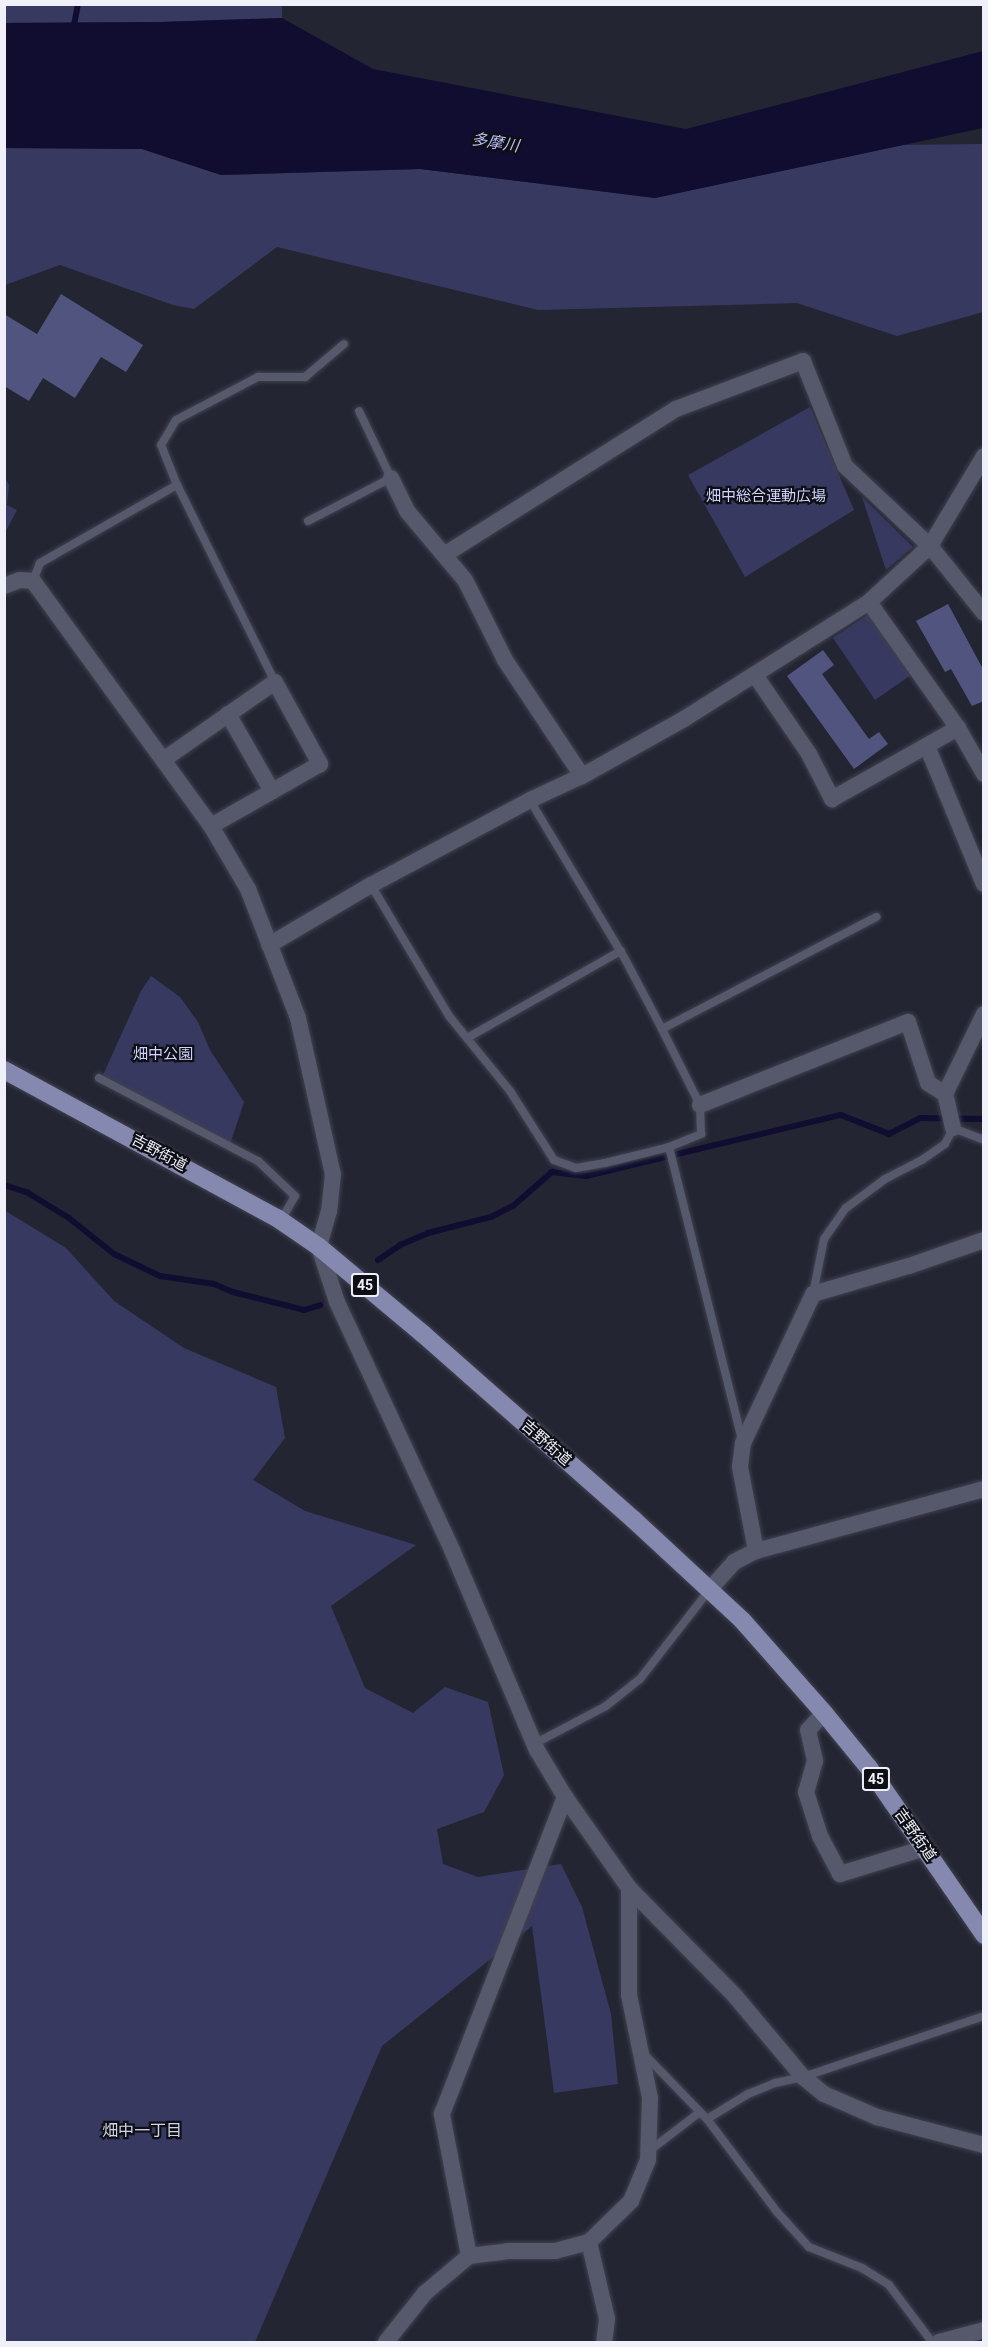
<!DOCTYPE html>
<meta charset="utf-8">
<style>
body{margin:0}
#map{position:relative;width:988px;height:2347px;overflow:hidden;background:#242533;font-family:Roboto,"Noto Sans JP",sans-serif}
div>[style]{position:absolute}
.green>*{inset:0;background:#383960}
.water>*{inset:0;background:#100d31}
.stream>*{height:6px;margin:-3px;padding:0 3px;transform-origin:3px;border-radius:3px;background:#100d31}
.building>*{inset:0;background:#51547e}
.roads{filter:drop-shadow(0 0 2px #40414f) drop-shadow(0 0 2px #40414f)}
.lane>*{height:8px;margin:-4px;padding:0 4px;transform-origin:4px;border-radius:4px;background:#56586b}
.street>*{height:16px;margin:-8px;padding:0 8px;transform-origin:8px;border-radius:8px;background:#56586b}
.primary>*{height:18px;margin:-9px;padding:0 9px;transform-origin:9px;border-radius:9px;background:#8588af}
span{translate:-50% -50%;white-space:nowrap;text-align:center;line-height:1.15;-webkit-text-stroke:4.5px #0e0f15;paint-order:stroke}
.shield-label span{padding:2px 4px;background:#0e0f15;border:2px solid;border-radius:4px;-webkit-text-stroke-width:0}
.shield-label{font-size:14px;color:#eff0fa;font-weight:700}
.park-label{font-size:15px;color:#cfd3fe}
.street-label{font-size:15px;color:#eff0fa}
.water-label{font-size:16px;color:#babef6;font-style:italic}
.neighbourhood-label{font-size:16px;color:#d2d4e7}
.frame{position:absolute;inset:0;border:6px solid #eff0fa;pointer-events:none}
</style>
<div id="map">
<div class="green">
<i style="clip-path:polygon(5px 5px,282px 5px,282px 18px,161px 22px,5px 23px)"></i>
<i style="clip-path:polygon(983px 144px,983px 312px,897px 336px,797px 303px,538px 310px,277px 247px,194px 309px,173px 305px,60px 265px,5px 285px,5px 148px,142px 149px,221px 175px,420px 169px,655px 198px,901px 145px)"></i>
<i style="clip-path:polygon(810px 407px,854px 510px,745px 577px,688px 475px)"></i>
<i style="clip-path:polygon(5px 478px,9px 485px,7px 505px,17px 510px,5px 533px)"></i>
<i style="clip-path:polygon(862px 497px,913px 547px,886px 570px)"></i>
<i style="clip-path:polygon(869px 614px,911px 675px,875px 700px,833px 638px)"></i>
<i style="clip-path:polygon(151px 976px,180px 997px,198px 1022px,210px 1050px,244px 1102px,230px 1144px,103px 1075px,141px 991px)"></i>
<i style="clip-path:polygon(4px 1210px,66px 1248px,114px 1301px,184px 1348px,276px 1387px,285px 1438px,253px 1480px,305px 1511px,416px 1545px,331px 1606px,365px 1688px,413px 1713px,445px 1687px,488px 1702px,504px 1775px,484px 1812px,437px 1829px,443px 1864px,478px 1877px,561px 1864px,582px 1907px,611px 2014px,618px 2084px,554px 2093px,532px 1926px,382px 2046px,255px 2342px,5px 2342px)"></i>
</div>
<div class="water">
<i style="clip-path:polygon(282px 18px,373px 69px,686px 129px,983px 51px,983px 128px,655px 198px,420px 169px,221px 175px,142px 149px,5px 148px,5px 23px,161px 22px)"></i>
</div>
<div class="stream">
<i style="left:73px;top:30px;width:26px;rotate:-79deg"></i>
<i style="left:4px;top:1185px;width:25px;rotate:18deg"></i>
<i style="left:28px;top:1193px;width:48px;rotate:31.4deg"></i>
<i style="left:69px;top:1218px;width:58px;rotate:38.7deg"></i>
<i style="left:114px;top:1254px;width:51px;rotate:25.6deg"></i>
<i style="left:160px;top:1276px;width:55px;rotate:8.4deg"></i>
<i style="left:214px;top:1284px;width:21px;rotate:23deg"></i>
<i style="left:233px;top:1292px;width:73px;rotate:14.2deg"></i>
<i style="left:304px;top:1310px;width:17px;rotate:-17deg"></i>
<i style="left:378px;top:1260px;width:27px;rotate:-34deg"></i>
<i style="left:400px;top:1245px;width:30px;rotate:-23deg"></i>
<i style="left:428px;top:1233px;width:65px;rotate:-14.3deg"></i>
<i style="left:491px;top:1217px;width:25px;rotate:-27deg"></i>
<i style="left:513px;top:1206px;width:52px;rotate:-41.1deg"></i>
<i style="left:552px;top:1172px;width:34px;rotate:7deg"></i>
<i style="left:586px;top:1176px;width:262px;rotate:-13.5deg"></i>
<i style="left:841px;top:1115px;width:52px;rotate:21.6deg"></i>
<i style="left:889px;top:1134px;width:35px;rotate:-27deg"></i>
<i style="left:920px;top:1118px;width:64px;rotate:0.9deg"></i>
</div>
<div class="building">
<i style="clip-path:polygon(61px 294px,143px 345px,126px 372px,101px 357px,75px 398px,43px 378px,29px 401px,4px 386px,4px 314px,37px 334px)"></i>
<i style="clip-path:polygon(948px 604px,984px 671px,984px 701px,972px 706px,951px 669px,945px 672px,916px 621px)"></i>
<i style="clip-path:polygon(823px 650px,834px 665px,822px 674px,869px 739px,879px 732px,888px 744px,854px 769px,787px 676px)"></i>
</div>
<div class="roads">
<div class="lane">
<i style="left:308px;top:521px;width:93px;rotate:-27.4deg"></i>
<i style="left:391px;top:478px;width:74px;rotate:-115.5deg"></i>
<i style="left:33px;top:581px;width:19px;rotate:-69deg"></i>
<i style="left:40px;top:563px;width:158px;rotate:-29.7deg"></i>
<i style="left:275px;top:682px;width:220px;rotate:-116.4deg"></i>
<i style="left:177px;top:485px;width:43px;rotate:-111.8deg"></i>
<i style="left:161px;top:445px;width:29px;rotate:-59deg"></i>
<i style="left:176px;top:420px;width:93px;rotate:-27.7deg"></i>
<i style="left:258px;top:377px;width:47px"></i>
<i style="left:305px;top:377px;width:51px;rotate:-40.2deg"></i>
<i style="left:371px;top:885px;width:152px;rotate:59.2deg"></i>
<i style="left:449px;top:1016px;width:97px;rotate:50.9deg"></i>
<i style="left:510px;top:1091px;width:82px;rotate:57.5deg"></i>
<i style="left:554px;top:1160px;width:23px;rotate:20deg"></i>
<i style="left:576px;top:1168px;width:29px;rotate:-10deg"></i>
<i style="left:605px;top:1163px;width:66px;rotate:-14deg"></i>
<i style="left:669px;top:1147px;width:35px;rotate:-22deg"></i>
<i style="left:701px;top:1134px;width:29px;rotate:-92deg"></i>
<i style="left:700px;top:1105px;width:85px;rotate:-116.6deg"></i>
<i style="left:662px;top:1029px;width:79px;rotate:-117.9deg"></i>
<i style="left:625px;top:959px;width:185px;rotate:-120.9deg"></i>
<i style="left:662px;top:1029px;width:242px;rotate:-27.6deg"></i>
<i style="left:467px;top:1038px;width:177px;rotate:-29.5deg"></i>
<i style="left:99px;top:1078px;width:179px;rotate:27.6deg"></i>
<i style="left:258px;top:1161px;width:51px;rotate:43.4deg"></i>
<i style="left:295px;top:1196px;width:28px;rotate:120deg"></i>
<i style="left:669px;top:1147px;width:302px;rotate:76deg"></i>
<i style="left:813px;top:1294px;width:56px;rotate:-78.7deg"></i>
<i style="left:824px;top:1239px;width:38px;rotate:-55deg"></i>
<i style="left:846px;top:1208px;width:49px;rotate:-36.6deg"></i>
<i style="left:885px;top:1179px;width:42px;rotate:-27.2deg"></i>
<i style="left:922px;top:1160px;width:28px;rotate:-35deg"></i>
<i style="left:945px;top:1144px;width:18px;rotate:-63deg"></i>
<i style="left:953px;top:1128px;width:33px;rotate:21deg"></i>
<i style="left:534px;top:1744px;width:81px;rotate:-27.8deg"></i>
<i style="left:606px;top:1706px;width:43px;rotate:-38.5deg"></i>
<i style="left:640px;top:1679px;width:114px;rotate:-52.1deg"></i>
<i style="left:643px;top:2053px;width:92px;rotate:45.9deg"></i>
<i style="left:707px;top:2119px;width:116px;rotate:53deg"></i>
<i style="left:777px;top:2212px;width:47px;rotate:47.6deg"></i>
<i style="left:809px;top:2247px;width:57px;rotate:21.6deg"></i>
<i style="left:862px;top:2268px;width:32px;rotate:32deg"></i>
<i style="left:889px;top:2285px;width:71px;rotate:53deg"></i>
<i style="left:707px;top:2119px;width:48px;rotate:-31.4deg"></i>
<i style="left:748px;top:2094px;width:29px;rotate:-22deg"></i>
<i style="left:775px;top:2083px;width:29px;rotate:-12deg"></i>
<i style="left:803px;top:2077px;width:191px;rotate:-18.6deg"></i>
<i style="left:649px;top:2151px;width:64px;rotate:-37.4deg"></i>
</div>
<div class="street">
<i style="left:391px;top:478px;width:37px;rotate:64deg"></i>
<i style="left:407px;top:511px;width:90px;rotate:50deg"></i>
<i style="left:465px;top:580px;width:89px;rotate:63.4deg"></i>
<i style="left:505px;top:660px;width:139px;rotate:56.4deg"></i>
<i style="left:444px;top:555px;width:274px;rotate:-32.2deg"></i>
<i style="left:676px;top:409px;width:136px;rotate:-20.7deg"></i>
<i style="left:803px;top:361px;width:113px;rotate:68.2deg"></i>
<i style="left:845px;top:466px;width:117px;rotate:43.3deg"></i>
<i style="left:930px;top:546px;width:86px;rotate:51.1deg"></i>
<i style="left:4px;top:586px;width:17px;rotate:-21deg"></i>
<i style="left:20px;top:580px;width:13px;rotate:4deg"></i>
<i style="left:33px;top:581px;width:303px;rotate:54deg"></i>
<i style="left:211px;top:826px;width:73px;rotate:59.6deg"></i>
<i style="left:248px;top:889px;width:138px;rotate:68.8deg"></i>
<i style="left:298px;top:1018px;width:160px;rotate:77.4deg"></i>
<i style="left:333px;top:1174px;width:37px;rotate:96deg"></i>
<i style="left:329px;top:1211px;width:37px;rotate:106deg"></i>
<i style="left:319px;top:1247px;width:58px;rotate:71.9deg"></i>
<i style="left:337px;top:1302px;width:273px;rotate:65.1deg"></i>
<i style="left:452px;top:1550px;width:217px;rotate:67deg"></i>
<i style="left:537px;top:1750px;width:55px;rotate:59.2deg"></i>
<i style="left:565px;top:1797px;width:111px;rotate:54.9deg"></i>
<i style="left:629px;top:1888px;width:151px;rotate:45.5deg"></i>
<i style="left:735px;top:1996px;width:106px;rotate:50deg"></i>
<i style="left:803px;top:2077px;width:27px;rotate:39deg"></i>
<i style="left:824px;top:2094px;width:58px;rotate:23.5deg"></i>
<i style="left:877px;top:2117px;width:111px;rotate:14.7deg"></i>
<i style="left:869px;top:602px;width:154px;rotate:54.8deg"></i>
<i style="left:958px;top:728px;width:53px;rotate:60.5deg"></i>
<i style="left:755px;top:675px;width:96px;rotate:55.6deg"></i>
<i style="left:809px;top:754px;width:51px;rotate:62.9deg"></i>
<i style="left:832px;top:799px;width:145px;rotate:-29.4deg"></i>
<i style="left:228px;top:714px;width:89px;rotate:60.3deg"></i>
<i style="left:927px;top:746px;width:149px;rotate:67.6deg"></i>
<i style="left:163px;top:760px;width:136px;rotate:-34.9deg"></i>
<i style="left:275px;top:682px;width:94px;rotate:61.2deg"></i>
<i style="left:320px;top:764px;width:125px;rotate:150.4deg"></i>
<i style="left:269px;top:945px;width:118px;rotate:-30.5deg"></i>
<i style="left:371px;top:885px;width:180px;rotate:-28.1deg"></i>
<i style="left:530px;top:800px;width:57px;rotate:-24.8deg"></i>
<i style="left:582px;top:776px;width:117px;rotate:-29.2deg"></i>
<i style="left:684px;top:719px;width:219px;rotate:-32.3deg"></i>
<i style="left:869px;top:602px;width:83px;rotate:-42.6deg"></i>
<i style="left:930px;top:546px;width:105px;rotate:-59deg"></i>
<i style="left:700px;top:1105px;width:224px;rotate:-21.8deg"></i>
<i style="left:908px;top:1022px;width:64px;rotate:71.8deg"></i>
<i style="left:928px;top:1083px;width:20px;rotate:33deg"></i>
<i style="left:953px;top:1128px;width:35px;rotate:-103deg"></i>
<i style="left:945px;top:1094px;width:89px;rotate:-64deg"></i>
<i style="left:756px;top:1551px;width:86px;rotate:-100.8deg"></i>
<i style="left:740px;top:1467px;width:24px;rotate:-83deg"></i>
<i style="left:743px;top:1443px;width:165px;rotate:-64.8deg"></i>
<i style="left:813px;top:1294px;width:100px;rotate:-16.3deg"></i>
<i style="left:909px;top:1266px;width:79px;rotate:-19.1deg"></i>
<i style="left:710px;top:1589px;width:36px;rotate:-48deg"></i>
<i style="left:734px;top:1562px;width:25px;rotate:-27deg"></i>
<i style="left:756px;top:1551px;width:236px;rotate:-15.2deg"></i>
<i style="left:824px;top:1713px;width:23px;rotate:133deg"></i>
<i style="left:808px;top:1730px;width:32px;rotate:77deg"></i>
<i style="left:815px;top:1761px;width:32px;rotate:106deg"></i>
<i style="left:806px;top:1792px;width:46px;rotate:72.3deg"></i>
<i style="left:820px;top:1836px;width:43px;rotate:62.2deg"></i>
<i style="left:840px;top:1874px;width:89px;rotate:-17deg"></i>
<i style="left:589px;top:2242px;width:79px;rotate:76.8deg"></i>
<i style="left:607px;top:2319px;width:23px;rotate:97deg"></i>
<i style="left:469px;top:2256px;width:145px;rotate:-100.8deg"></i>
<i style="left:442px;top:2114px;width:340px;rotate:-68.8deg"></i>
<i style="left:386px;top:2342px;width:63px;rotate:-51.5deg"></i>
<i style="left:425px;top:2293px;width:57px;rotate:-40.1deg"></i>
<i style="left:469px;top:2256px;width:38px;rotate:-7deg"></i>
<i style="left:507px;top:2251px;width:48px"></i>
<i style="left:555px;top:2251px;width:35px;rotate:-15deg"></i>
<i style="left:589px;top:2242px;width:59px;rotate:-44.3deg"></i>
<i style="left:631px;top:2201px;width:44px;rotate:-67.5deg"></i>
<i style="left:648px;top:2160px;width:62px;rotate:-88.2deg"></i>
<i style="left:650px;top:2098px;width:105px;rotate:-101.5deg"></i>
<i style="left:629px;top:1995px;width:107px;rotate:-90deg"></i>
<i style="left:939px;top:2342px;width:47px;rotate:-14.9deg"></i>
</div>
<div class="primary">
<i style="left:4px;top:1070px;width:311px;rotate:28.5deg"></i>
<i style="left:277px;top:1218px;width:51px;rotate:34.6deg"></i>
<i style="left:319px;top:1247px;width:136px;rotate:39.9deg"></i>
<i style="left:423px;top:1334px;width:281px;rotate:41.4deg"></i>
<i style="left:634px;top:1520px;width:147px;rotate:42.8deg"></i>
<i style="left:742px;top:1620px;width:124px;rotate:48.6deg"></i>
<i style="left:824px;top:1713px;width:71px;rotate:50.7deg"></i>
<i style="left:869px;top:1768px;width:203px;rotate:55.4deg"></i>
</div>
</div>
<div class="shield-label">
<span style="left:365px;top:1285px">45</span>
<span style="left:876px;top:1779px">45</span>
</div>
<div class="park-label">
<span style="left:766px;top:497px">畑中総合運動広場</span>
<span style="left:163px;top:1055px">畑中公園</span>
</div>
<div class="street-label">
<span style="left:159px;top:1153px;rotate:28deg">吉野街道</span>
<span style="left:546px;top:1443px;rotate:41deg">吉野街道</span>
<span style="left:915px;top:1835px;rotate:55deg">吉野街道</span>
</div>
<div class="water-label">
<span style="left:495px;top:143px;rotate:9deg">多摩川</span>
</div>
<div class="neighbourhood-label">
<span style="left:142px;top:2131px">畑中一丁目</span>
</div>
<div class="frame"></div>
</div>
